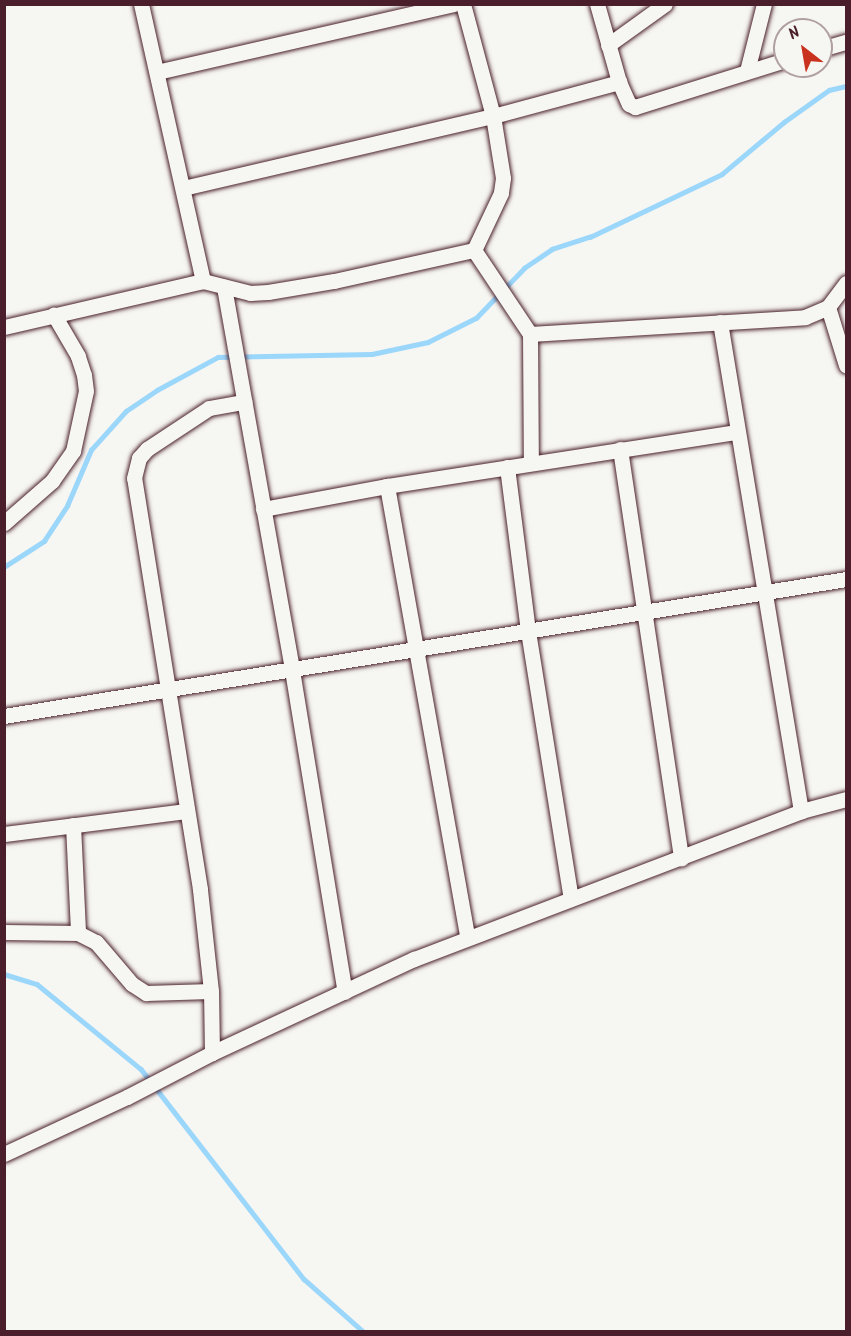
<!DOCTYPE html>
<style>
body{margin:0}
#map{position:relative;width:851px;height:1336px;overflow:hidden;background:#f6f6f2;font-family:Kalam,sans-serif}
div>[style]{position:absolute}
.stream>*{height:4.5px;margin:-2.25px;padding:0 2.25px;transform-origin:2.25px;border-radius:2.25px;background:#9bd6fb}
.roads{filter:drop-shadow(0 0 2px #4a1f2b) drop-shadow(0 0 2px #4a1f2b)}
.minor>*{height:15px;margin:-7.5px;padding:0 7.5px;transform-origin:7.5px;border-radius:7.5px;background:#f6f6f2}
span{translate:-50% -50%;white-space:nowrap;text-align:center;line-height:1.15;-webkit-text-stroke:4.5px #f6f6f2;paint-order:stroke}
.frame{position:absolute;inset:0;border:6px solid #4a1f2b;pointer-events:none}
.north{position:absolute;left:773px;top:18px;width:60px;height:60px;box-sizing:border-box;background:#f6f6f2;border:2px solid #b1a0a2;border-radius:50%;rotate:329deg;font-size:16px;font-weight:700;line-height:24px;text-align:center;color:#4a1f2b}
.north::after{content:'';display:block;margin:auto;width:21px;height:27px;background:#c8321e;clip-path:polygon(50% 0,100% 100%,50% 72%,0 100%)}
</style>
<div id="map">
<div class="stream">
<i style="left:505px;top:288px;width:28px;rotate:-46deg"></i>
<i style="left:524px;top:268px;width:34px;rotate:-34deg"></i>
<i style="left:552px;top:249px;width:40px;rotate:-18deg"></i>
<i style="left:590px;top:237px;width:146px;rotate:-25.5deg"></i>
<i style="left:722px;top:174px;width:81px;rotate:-40deg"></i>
<i style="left:784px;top:122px;width:55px;rotate:-35.4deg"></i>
<i style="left:829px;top:90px;width:17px;rotate:-13deg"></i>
<i style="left:4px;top:567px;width:48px;rotate:-33deg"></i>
<i style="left:44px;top:541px;width:42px;rotate:-56.7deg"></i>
<i style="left:67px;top:506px;width:61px;rotate:-66.8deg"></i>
<i style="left:91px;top:450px;width:52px;rotate:-48.1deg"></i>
<i style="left:126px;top:411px;width:37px;rotate:-34deg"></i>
<i style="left:157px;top:390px;width:69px;rotate:-28.4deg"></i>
<i style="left:218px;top:357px;width:154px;rotate:-1.1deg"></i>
<i style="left:372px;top:354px;width:57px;rotate:-12.1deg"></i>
<i style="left:428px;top:342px;width:54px;rotate:-26.6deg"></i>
<i style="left:476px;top:318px;width:33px;rotate:-46deg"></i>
<i style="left:4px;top:974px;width:34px;rotate:17deg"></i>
<i style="left:37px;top:984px;width:134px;rotate:39.3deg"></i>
<i style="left:141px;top:1069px;width:266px;rotate:52.2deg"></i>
<i style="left:304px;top:1279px;width:80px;rotate:41.5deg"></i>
</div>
<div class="roads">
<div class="minor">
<i style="left:141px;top:4px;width:284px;rotate:77.4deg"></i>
<i style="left:203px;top:281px;width:49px;rotate:14.3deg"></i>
<i style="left:250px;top:293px;width:18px;rotate:-3deg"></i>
<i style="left:268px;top:292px;width:67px;rotate:-9.5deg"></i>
<i style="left:334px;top:281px;width:143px;rotate:-12.5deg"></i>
<i style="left:463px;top:4px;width:116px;rotate:75deg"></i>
<i style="left:493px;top:116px;width:63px;rotate:80.8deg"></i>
<i style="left:503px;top:178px;width:15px;rotate:98deg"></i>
<i style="left:501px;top:193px;width:63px;rotate:115.3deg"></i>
<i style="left:597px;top:4px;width:81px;rotate:74.2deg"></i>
<i style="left:619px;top:82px;width:24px;rotate:66deg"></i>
<i style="left:629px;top:104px;width:7px;rotate:27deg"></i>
<i style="left:635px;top:107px;width:157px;rotate:-17.4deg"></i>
<i style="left:608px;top:45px;width:70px;rotate:-35.7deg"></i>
<i style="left:821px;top:49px;width:26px;rotate:-16deg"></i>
<i style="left:747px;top:71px;width:69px;rotate:-75.8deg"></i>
<i style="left:157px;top:72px;width:304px;rotate:-12.9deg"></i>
<i style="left:183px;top:188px;width:318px;rotate:-13.1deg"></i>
<i style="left:493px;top:116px;width:131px;rotate:-15.1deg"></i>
<i style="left:474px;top:250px;width:101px;rotate:56.3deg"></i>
<i style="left:530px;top:334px;width:276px;rotate:-3.5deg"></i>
<i style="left:805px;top:317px;width:25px;rotate:-23deg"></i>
<i style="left:828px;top:307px;width:61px;rotate:72.8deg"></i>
<i style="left:224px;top:287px;width:389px;rotate:79.9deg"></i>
<i style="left:292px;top:670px;width:326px;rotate:80.7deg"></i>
<i style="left:828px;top:307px;width:30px;rotate:-53deg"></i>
<i style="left:720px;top:322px;width:496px;rotate:80.6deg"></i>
<i style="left:4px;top:327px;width:204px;rotate:-13deg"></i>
<i style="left:530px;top:334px;width:128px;rotate:89.6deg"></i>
<i style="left:620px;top:449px;width:414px;rotate:81.5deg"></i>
<i style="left:507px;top:467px;width:165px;rotate:82.7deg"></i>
<i style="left:528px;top:631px;width:270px;rotate:80.9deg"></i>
<i style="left:387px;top:486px;width:458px;rotate:79.9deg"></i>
<i style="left:263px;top:509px;width:126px;rotate:-10.5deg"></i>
<i style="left:387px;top:486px;width:353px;rotate:-8.8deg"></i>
<i style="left:4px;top:523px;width:64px;rotate:-41.2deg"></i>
<i style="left:52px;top:481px;width:37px;rotate:-55deg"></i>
<i style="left:73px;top:451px;width:61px;rotate:-77.8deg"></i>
<i style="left:86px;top:391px;width:16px;rotate:-97deg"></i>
<i style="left:84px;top:375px;width:20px;rotate:-108deg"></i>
<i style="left:78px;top:356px;width:48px;rotate:-120.3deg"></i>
<i style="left:4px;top:716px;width:853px;rotate:-9.24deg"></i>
<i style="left:73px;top:825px;width:108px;rotate:87.3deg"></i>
<i style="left:4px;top:834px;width:184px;rotate:-7.2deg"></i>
<i style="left:4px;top:932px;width:74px;rotate:0.8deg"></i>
<i style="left:78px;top:933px;width:20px;rotate:27deg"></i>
<i style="left:96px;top:942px;width:55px;rotate:49.4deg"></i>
<i style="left:132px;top:984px;width:17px;rotate:33deg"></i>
<i style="left:146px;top:993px;width:65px;rotate:-1.8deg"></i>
<i style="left:212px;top:1053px;width:62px;rotate:-90.9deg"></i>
<i style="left:211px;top:991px;width:103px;rotate:-96.2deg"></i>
<i style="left:200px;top:889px;width:416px;rotate:-99.1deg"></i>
<i style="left:134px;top:478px;width:21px;rotate:-76deg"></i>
<i style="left:139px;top:458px;width:12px;rotate:-48deg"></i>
<i style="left:147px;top:449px;width:74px;rotate:-33.5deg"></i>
<i style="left:209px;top:408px;width:36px;rotate:-10deg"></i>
<i style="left:4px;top:1154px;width:136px;rotate:-24.9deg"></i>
<i style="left:127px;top:1097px;width:96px;rotate:-27.4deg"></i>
<i style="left:212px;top:1053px;width:223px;rotate:-25deg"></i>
<i style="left:414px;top:959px;width:414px;rotate:-20.9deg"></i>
<i style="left:801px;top:811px;width:47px;rotate:-14.9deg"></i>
</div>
</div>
<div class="frame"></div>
<div class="north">N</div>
</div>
